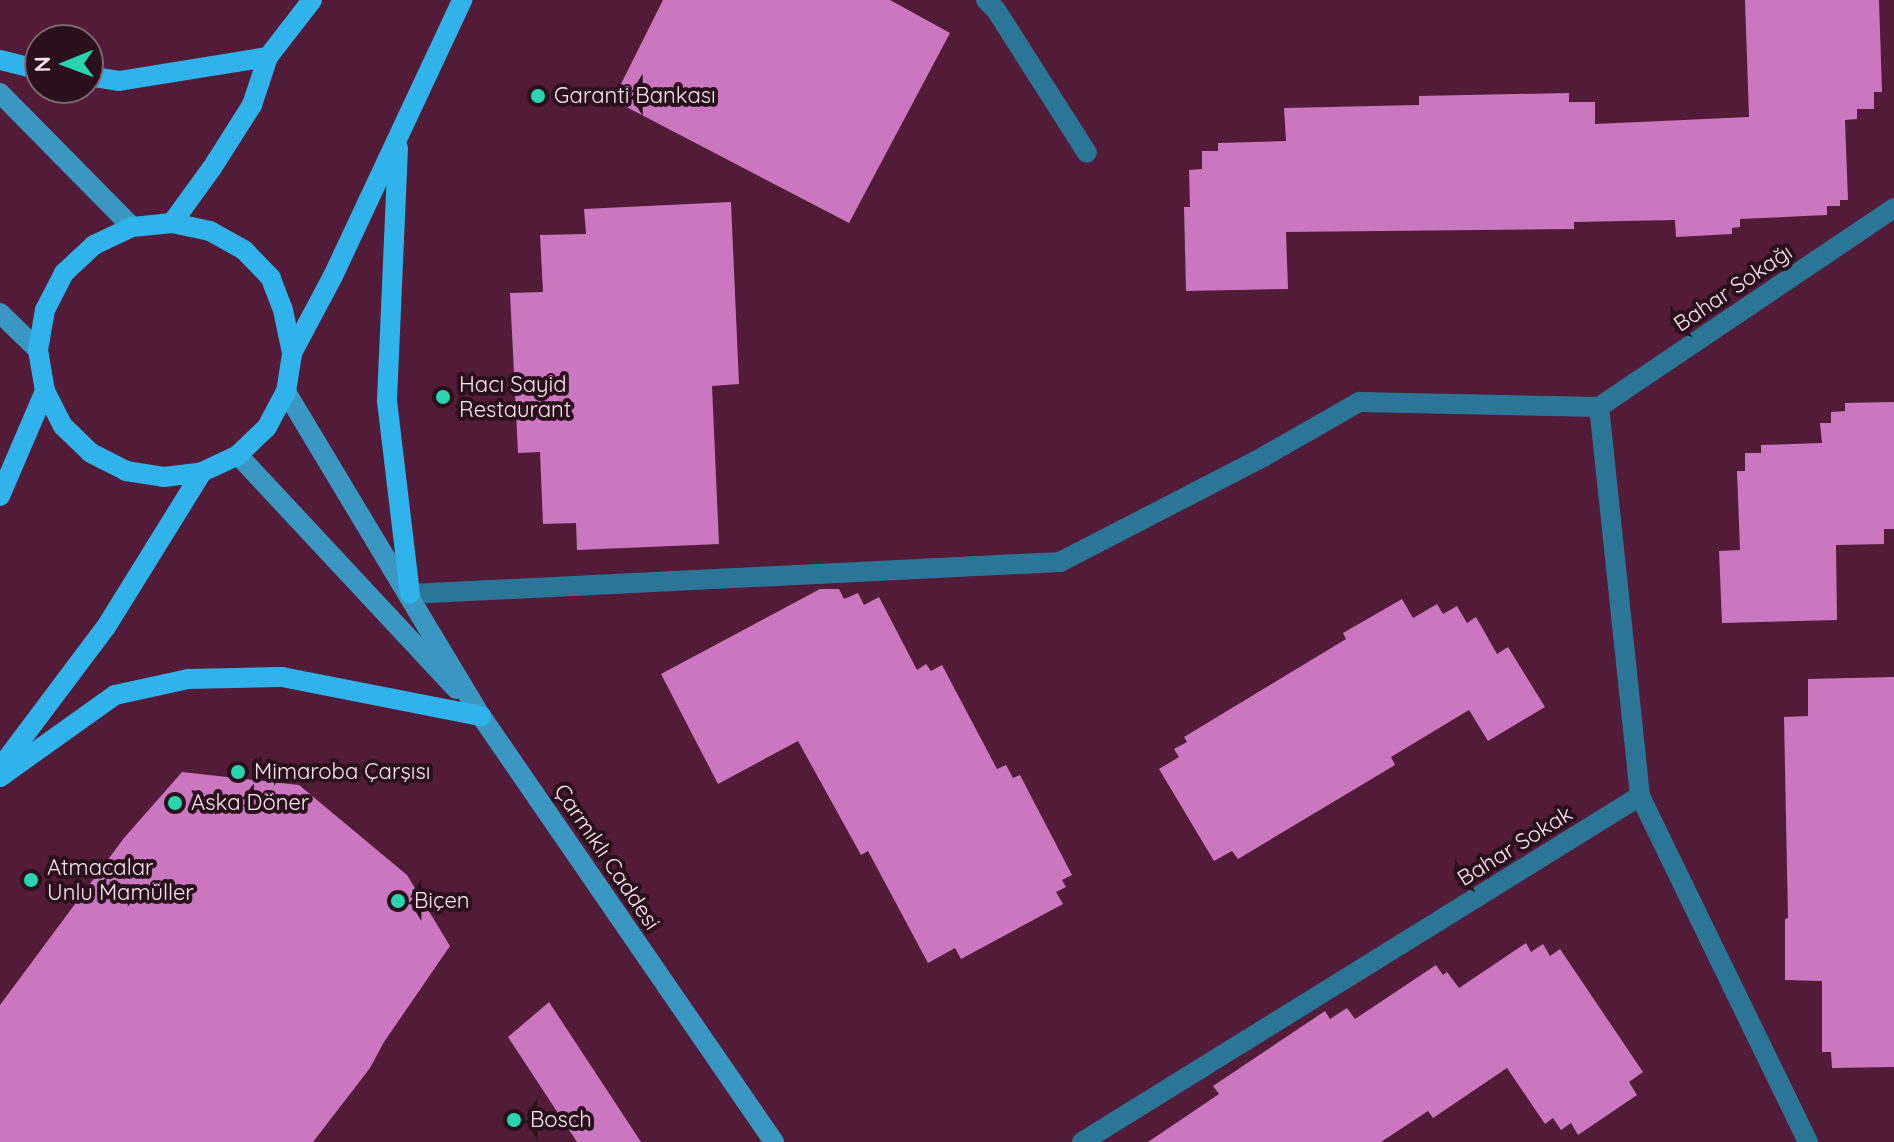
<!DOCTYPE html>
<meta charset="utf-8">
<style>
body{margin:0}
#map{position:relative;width:1894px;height:1142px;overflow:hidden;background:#521b37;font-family:Quicksand,sans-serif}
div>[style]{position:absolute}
.building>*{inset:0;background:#ca77bf}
.street>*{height:20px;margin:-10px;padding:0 10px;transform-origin:10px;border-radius:10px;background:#2b7597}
.secondary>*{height:20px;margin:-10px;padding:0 10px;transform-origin:10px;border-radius:10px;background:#3a97c2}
.primary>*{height:20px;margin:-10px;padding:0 10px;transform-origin:10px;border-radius:10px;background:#2fb3ea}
.dots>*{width:22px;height:22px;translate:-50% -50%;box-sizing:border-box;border:4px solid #29101c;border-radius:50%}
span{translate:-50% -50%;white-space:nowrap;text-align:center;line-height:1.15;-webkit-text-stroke:8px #29101c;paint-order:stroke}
.poi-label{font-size:22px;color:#fce6ef}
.left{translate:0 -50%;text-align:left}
.street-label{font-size:22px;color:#fce6ef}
.north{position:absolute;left:24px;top:24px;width:80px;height:80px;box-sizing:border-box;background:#29101c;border:2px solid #7d6670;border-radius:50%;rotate:269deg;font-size:22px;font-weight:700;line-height:32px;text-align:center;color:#fce6ef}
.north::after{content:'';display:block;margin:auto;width:28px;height:36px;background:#28d5ad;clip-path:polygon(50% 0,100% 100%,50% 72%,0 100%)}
</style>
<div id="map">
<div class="building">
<i style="clip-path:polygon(663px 0,890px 0,950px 33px,849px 223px,613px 100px)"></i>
<i style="clip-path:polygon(1745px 0,1879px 0,1882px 92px,1874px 92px,1874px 109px,1857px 109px,1857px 119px,1845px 120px,1848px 200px,1840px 200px,1840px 206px,1827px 206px,1827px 215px,1740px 219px,1740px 227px,1732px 228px,1732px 234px,1676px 237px,1675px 220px,1574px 222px,1574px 229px,1286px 232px,1288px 289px,1186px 291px,1184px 207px,1190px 207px,1189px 170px,1202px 169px,1202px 151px,1218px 151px,1218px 143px,1286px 141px,1284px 108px,1419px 105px,1419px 96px,1569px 93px,1569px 102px,1595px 102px,1595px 124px,1749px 117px)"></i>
<i style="clip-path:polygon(731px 202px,739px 384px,712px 386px,719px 544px,577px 550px,576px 523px,543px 524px,540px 452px,518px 453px,510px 293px,543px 292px,540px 235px,586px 234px,584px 209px)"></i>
<i style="clip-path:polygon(1894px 402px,1894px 529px,1884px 529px,1884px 544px,1836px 545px,1837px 620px,1722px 623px,1719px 551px,1740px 550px,1737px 471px,1745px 471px,1745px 453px,1761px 453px,1761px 445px,1822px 443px,1820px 423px,1831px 423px,1831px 412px,1845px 411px,1845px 403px)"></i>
<i style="clip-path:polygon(820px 589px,839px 589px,844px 599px,858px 593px,864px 605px,879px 597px,917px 670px,926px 664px,931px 671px,942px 665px,997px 769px,1006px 765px,1013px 778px,1020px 775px,1072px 875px,1062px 880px,1066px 887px,1056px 892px,1063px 904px,961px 959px,955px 948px,928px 963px,868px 851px,861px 855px,798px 741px,718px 784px,661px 674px)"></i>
<i style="clip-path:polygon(1402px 599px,1413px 618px,1437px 604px,1443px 614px,1457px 606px,1467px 623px,1476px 617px,1497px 654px,1508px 647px,1545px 707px,1488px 741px,1469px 710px,1391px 757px,1395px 765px,1238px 859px,1232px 851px,1214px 861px,1159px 769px,1179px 757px,1174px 749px,1187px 742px,1184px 737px,1346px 639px,1343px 633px)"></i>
<i style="clip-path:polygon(1894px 677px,1894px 1067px,1832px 1068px,1831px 1052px,1822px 1052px,1822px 981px,1785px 980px,1785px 919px,1788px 918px,1784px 717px,1808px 716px,1808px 679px)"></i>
<i style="clip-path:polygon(182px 772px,299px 785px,407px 875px,450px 946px,384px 1042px,370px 1068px,313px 1142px,0 1142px,0 1005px,124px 838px)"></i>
<i style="clip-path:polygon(1526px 943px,1531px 952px,1543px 944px,1550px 956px,1560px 949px,1643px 1072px,1629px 1082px,1637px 1095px,1578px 1135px,1571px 1123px,1561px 1130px,1553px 1118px,1545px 1124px,1507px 1068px,1433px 1118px,1428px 1111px,1381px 1142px,1148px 1142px,1219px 1094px,1213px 1086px,1325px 1011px,1330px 1019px,1347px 1008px,1355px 1019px,1436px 965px,1443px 975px,1447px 972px,1459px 988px)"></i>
<i style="clip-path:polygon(549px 1002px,641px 1142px,577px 1142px,508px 1037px)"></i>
</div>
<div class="street">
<i style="left:986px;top:0;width:14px;rotate:45deg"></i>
<i style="left:996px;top:10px;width:169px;rotate:57.5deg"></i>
<i style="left:1599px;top:407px;width:356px;rotate:-34deg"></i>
<i style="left:410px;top:594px;width:651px;rotate:-2.82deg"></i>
<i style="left:1060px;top:562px;width:229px;rotate:-27.3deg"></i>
<i style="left:1263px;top:457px;width:111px;rotate:-29.8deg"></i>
<i style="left:1359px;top:402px;width:240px;rotate:1.2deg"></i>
<i style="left:1640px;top:796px;width:385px;rotate:64.1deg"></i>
<i style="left:1082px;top:1142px;width:657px;rotate:-31.8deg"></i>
<i style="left:1640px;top:796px;width:391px;rotate:-96deg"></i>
</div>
<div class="secondary">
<i style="left:0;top:93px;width:188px;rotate:45.4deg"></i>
<i style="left:0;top:313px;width:53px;rotate:44.2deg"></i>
<i style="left:286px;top:392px;width:378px;rotate:59deg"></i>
<i style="left:481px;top:716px;width:517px;rotate:55.48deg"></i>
<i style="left:238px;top:455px;width:320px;rotate:47deg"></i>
</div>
<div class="primary">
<i style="left:0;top:60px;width:41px;rotate:14deg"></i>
<i style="left:88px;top:76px;width:31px;rotate:9deg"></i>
<i style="left:119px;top:81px;width:151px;rotate:-9.2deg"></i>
<i style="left:398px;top:148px;width:253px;rotate:92.5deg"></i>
<i style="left:387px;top:401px;width:194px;rotate:83.2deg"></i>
<i style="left:172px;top:223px;width:68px;rotate:-54deg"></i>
<i style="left:212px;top:168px;width:75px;rotate:-57.6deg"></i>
<i style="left:252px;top:105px;width:51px;rotate:-71.6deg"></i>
<i style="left:268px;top:57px;width:72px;rotate:-52.3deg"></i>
<i style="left:292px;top:353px;width:44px;rotate:-101.8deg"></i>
<i style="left:283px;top:310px;width:34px;rotate:-111deg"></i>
<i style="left:271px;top:278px;width:39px;rotate:-134deg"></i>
<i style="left:244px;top:250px;width:39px;rotate:-151deg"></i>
<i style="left:210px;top:231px;width:39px;rotate:-168deg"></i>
<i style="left:172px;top:223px;width:40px;rotate:174.3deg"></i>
<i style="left:132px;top:227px;width:42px;rotate:154.7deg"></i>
<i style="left:94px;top:245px;width:41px;rotate:137deg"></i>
<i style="left:64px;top:273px;width:42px;rotate:117.2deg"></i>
<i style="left:45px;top:310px;width:41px;rotate:99.9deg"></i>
<i style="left:38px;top:350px;width:42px;rotate:80.3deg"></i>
<i style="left:45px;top:391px;width:39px;rotate:63deg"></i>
<i style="left:63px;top:426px;width:39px;rotate:44deg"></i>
<i style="left:91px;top:453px;width:39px;rotate:27deg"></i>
<i style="left:126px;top:471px;width:38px;rotate:9deg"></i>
<i style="left:164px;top:477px;width:38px;rotate:-7deg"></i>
<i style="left:202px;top:472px;width:40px;rotate:-25deg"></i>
<i style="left:238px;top:455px;width:40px;rotate:-44deg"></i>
<i style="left:267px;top:427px;width:40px;rotate:-62deg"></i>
<i style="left:286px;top:392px;width:39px;rotate:-81deg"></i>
<i style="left:292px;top:353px;width:87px;rotate:-62deg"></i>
<i style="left:333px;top:276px;width:305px;rotate:-64.9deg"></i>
<i style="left:0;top:496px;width:114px;rotate:-66.8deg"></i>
<i style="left:0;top:768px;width:176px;rotate:-53.1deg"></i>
<i style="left:106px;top:627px;width:182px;rotate:-58.2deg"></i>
<i style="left:0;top:777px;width:141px;rotate:-35.5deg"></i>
<i style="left:115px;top:695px;width:75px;rotate:-12.4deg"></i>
<i style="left:188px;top:679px;width:94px;rotate:-1.2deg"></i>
<i style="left:282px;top:677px;width:203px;rotate:11.1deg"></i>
</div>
<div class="dots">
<i style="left:538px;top:96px;background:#28d5ad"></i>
<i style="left:443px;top:397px;background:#28d5ad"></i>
<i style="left:238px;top:772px;background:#28d5ad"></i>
<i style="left:175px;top:803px;background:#28d5ad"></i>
<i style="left:31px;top:880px;background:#28d5ad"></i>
<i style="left:398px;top:901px;background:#28d5ad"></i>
<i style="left:514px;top:1120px;background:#28d5ad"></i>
</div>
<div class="poi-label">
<span class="left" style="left:554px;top:96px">Garanti Bankası</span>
<span class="left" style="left:459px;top:397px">Hacı Sayid<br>Restaurant</span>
<span class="left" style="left:254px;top:772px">Mimaroba Çarşısı</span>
<span class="left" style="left:191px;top:803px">Aska Döner</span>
<span class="left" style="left:47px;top:880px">Atmacalar<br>Unlu Mamüller</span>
<span class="left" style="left:414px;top:901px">Biçen</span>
<span class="left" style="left:530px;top:1120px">Bosch</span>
</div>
<div class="street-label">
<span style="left:1733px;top:288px;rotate:-34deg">Bahar Sokağı</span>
<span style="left:1515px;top:846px;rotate:-32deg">Bahar Sokak</span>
<span style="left:607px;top:857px;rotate:56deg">Çarmıklı Caddesi</span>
</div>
<div class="north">N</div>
</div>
